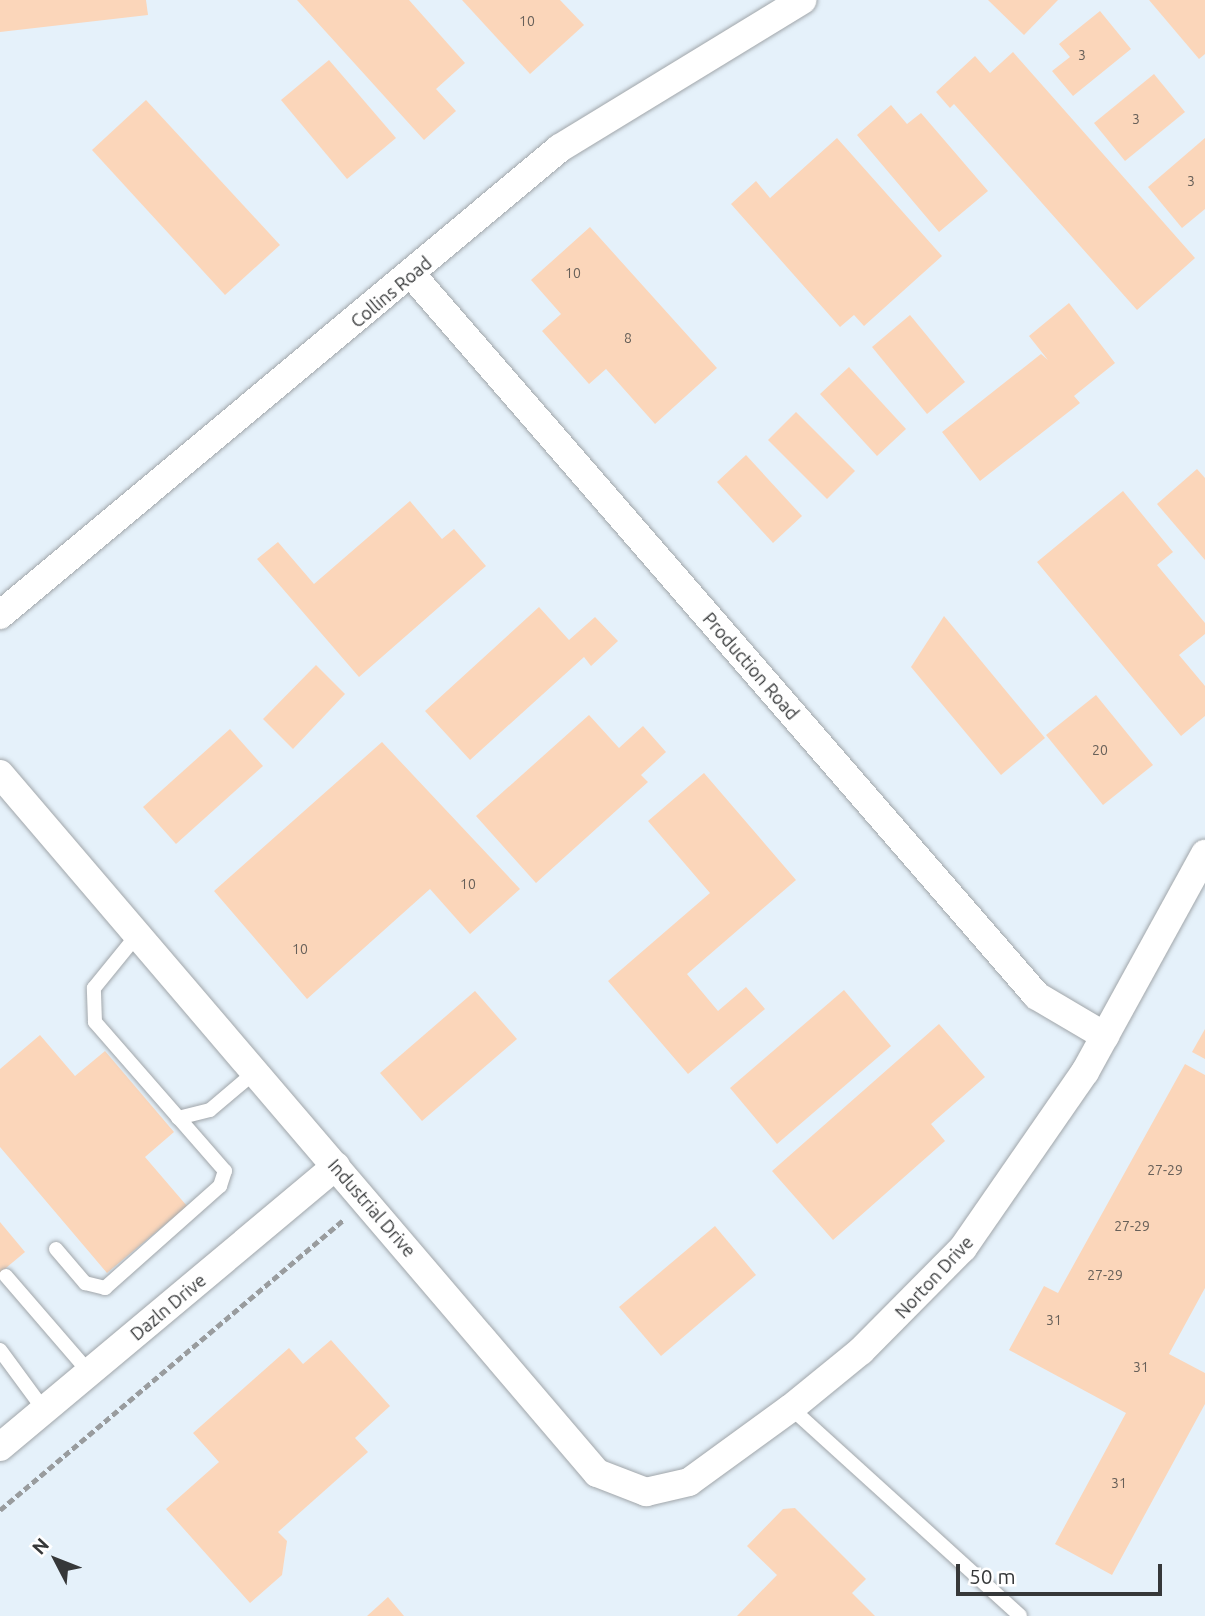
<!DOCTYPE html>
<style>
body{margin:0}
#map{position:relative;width:1205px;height:1616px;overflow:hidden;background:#f7fbff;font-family:Ubuntu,sans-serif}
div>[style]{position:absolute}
.built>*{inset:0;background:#e5f1fa}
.building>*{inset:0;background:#fbd6ba}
.path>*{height:4.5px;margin-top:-2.25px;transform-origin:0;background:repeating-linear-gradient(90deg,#999c9e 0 7px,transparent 0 10.5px)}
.roads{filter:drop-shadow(0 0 2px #a1a6aa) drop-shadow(0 0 2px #a1a6aa)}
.lane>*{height:14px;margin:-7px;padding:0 7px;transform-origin:7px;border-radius:7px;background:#fff}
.street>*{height:28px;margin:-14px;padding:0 14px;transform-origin:14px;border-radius:14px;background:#fff}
span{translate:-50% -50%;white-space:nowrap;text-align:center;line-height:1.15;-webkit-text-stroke:7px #fff;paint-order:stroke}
.number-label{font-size:14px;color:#676059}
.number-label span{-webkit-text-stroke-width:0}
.street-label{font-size:18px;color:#363839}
.north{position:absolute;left:21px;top:1525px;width:70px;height:70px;-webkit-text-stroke:5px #fff;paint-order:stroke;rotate:312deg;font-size:19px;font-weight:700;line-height:28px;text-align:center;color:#363839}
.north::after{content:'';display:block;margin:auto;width:24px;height:32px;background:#363839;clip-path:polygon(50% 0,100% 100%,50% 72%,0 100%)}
.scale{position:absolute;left:956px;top:1564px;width:206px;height:32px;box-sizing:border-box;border:4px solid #363839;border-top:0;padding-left:9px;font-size:21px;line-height:24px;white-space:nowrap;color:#363839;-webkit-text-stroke:5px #fff;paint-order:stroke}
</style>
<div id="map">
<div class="built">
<i style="clip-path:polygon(0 0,1205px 0,1205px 1616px,0 1616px)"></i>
</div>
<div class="building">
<i style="clip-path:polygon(0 0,146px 0,148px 15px,0 32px)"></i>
<i style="clip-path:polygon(297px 0,409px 0,465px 63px,436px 89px,456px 111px,424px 140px)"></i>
<i style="clip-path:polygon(462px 0,560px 0,584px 25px,530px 74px)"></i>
<i style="clip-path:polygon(988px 0,1058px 0,1024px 35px)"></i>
<i style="clip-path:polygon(1149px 0,1205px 0,1205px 54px,1199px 59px)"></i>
<i style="clip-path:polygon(1100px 11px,1131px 49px,1073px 96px,1052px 71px,1070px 57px,1059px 44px)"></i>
<i style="clip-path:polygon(1013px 52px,1195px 258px,1137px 310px,954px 104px,950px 108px,936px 92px,975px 56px,990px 73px)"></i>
<i style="clip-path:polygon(329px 60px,396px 138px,347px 179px,281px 100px)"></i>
<i style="clip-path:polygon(1154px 74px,1185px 112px,1125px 161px,1094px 123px)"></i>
<i style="clip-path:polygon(146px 100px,280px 245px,225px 295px,92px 150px)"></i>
<i style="clip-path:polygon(891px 105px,907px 124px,921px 113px,988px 191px,939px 232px,857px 135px)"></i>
<i style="clip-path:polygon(837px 138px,942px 256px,864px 326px,854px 315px,840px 327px,731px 204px,756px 181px,770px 198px)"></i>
<i style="clip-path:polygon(1205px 138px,1205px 209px,1182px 228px,1148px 187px)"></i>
<i style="clip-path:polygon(590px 227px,717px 368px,655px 424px,606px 369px,589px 384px,542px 331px,561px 314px,531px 280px)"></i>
<i style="clip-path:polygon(1069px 303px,1115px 363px,1074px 396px,1080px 403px,980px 481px,942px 432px,1041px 354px,1048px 360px,1029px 336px)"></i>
<i style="clip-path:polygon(910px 315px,965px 382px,927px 414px,872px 347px)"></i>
<i style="clip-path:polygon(849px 367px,906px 429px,877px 456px,820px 394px)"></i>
<i style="clip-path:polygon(796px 412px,855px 471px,827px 499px,768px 440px)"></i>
<i style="clip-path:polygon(746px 455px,802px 516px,773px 543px,717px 482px)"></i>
<i style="clip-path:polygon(1197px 469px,1205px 478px,1205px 560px,1157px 504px)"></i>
<i style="clip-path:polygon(1123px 491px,1173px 552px,1157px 565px,1205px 623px,1205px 634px,1179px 655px,1205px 686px,1205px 716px,1181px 736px,1037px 562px)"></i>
<i style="clip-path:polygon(410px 501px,442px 539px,454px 529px,486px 566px,359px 677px,257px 559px,278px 542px,314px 584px)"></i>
<i style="clip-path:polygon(539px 607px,569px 640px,595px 617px,618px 641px,591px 666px,584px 657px,470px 760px,425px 711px)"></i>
<i style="clip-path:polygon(944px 616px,1045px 738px,1001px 775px,911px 667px)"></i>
<i style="clip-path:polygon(316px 665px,345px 694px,293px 749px,263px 719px)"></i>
<i style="clip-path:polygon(1096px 695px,1153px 765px,1103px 805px,1046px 735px)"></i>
<i style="clip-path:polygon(589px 715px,619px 748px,643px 726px,666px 752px,641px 775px,648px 782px,536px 883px,476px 816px)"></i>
<i style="clip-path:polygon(230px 729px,263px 766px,176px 844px,143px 807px)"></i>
<i style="clip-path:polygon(382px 742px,520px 889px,470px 934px,430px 889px,307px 999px,214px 891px)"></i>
<i style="clip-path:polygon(704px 773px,796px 880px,687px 974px,718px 1011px,746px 987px,765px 1009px,688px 1074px,608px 981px,710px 893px,648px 821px)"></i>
<i style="clip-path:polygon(844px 990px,891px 1046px,777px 1144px,730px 1088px)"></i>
<i style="clip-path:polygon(475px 991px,517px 1039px,422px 1121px,380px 1073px)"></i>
<i style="clip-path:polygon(939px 1024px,985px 1077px,931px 1124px,945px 1141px,833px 1240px,772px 1171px)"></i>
<i style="clip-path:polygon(1205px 1029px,1205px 1059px,1192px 1052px)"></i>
<i style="clip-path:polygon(40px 1035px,75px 1076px,105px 1051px,174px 1132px,145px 1157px,187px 1206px,107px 1273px,0 1147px,0 1069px)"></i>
<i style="clip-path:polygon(1185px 1064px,1205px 1075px,1205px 1288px,1169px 1354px,1205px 1373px,1205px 1404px,1112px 1575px,1055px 1544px,1126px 1413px,1009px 1350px,1044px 1286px,1058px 1293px)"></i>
<i style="clip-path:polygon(0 1222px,25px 1252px,0 1273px)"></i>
<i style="clip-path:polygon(715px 1226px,756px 1275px,661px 1356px,619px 1307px)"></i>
<i style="clip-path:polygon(331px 1340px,390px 1406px,355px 1438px,368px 1452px,278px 1532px,287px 1541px,282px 1575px,250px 1603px,166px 1509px,219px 1462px,193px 1433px,289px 1348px,303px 1364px)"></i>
<i style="clip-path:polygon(795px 1508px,866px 1579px,852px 1593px,875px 1616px,737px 1616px,777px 1575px,747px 1546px,783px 1509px)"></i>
<i style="clip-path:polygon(388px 1597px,404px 1616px,367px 1616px)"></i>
</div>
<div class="path">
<i style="left:0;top:1510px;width:451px;rotate:-40.2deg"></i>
</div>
<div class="roads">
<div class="lane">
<i style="left:178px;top:1118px;width:33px;rotate:-14deg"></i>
<i style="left:210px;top:1110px;width:59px;rotate:-40.2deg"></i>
<i style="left:56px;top:1249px;width:45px;rotate:49.5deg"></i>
<i style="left:85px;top:1283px;width:21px;rotate:14deg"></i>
<i style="left:105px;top:1288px;width:154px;rotate:-41.6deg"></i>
<i style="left:220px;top:1186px;width:16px;rotate:-72deg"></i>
<i style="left:225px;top:1171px;width:198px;rotate:-131.1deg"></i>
<i style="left:95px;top:1022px;width:34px;rotate:-92deg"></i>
<i style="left:94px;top:988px;width:68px;rotate:-50.9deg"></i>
<i style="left:6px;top:1276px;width:127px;rotate:49.2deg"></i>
<i style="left:0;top:1350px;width:74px;rotate:53.7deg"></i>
<i style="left:791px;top:1408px;width:309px;rotate:42.2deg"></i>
</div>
<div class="street">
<i style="left:412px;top:275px;width:954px;rotate:49.08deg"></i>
<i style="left:1037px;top:996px;width:79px;rotate:30.5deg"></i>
<i style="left:0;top:615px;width:729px;rotate:-39.83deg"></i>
<i style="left:560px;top:148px;width:284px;rotate:-31.4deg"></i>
<i style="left:0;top:774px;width:919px;rotate:49.5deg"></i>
<i style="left:597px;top:1473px;width:53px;rotate:21.2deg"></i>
<i style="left:646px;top:1492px;width:44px;rotate:-13.1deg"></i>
<i style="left:689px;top:1482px;width:126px;rotate:-36deg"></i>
<i style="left:791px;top:1408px;width:90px;rotate:-39.2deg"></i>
<i style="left:861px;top:1351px;width:145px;rotate:-45.3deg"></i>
<i style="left:963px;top:1248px;width:214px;rotate:-55.3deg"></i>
<i style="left:1085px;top:1072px;width:249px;rotate:-61.2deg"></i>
<i style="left:0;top:1447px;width:438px;rotate:-39.9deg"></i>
</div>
</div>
<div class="number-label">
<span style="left:527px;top:21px">10</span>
<span style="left:1082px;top:55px">3</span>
<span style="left:1136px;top:119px">3</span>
<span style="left:1191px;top:181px">3</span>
<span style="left:573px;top:273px">10</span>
<span style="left:628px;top:338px">8</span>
<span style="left:1100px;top:750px">20</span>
<span style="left:468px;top:884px">10</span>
<span style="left:300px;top:949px">10</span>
<span style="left:1165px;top:1170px">27-29</span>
<span style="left:1132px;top:1226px">27-29</span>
<span style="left:1105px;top:1275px">27-29</span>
<span style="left:1054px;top:1320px">31</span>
<span style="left:1141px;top:1367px">31</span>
<span style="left:1119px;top:1483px">31</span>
</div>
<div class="street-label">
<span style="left:391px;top:292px;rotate:-40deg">Collins Road</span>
<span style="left:751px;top:666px;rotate:49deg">Production Road</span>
<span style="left:372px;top:1208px;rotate:49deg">Industrial Drive</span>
<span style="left:934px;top:1277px;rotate:-47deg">Norton Drive</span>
<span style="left:168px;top:1307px;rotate:-40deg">Dazln Drive</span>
</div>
<div class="north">N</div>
<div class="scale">50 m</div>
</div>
